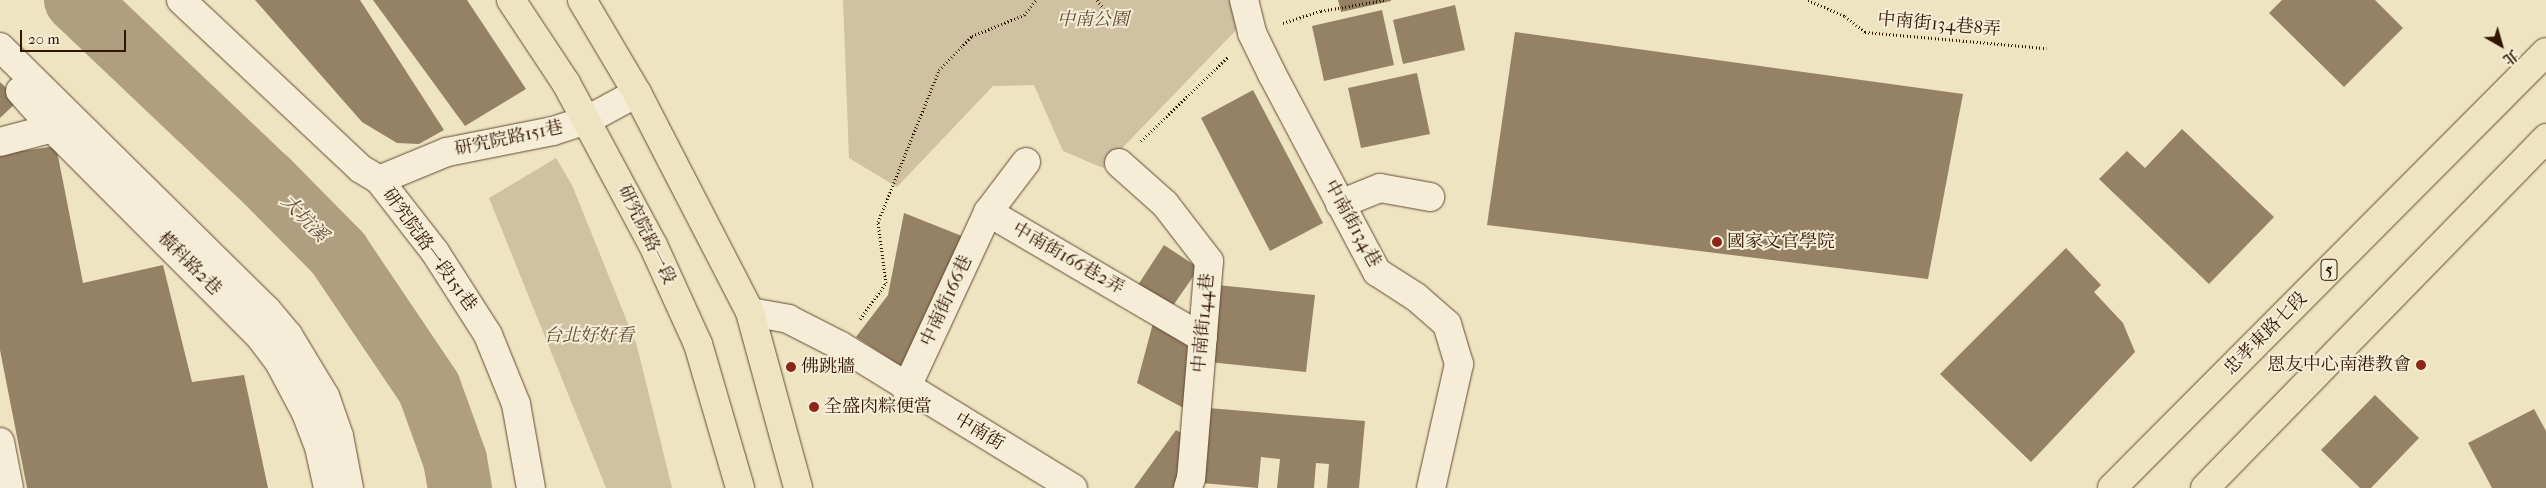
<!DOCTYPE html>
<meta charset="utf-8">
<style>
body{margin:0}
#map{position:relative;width:2546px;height:488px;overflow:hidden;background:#efe4c2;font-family:"IM FELL French Canon","Noto Serif TC",serif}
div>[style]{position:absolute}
.green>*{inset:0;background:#cfc1a1}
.river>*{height:64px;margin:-32px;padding:0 32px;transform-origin:32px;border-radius:32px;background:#af9e80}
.building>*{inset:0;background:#958165}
.path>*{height:3px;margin-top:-1.5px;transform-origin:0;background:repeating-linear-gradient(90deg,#331601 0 1px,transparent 0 3.5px)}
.roads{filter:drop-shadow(0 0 1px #624a31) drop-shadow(0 0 1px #624a31)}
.minor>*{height:28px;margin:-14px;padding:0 14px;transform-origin:14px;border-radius:14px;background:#f5edd7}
.major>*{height:28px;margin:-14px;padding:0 14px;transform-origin:14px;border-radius:14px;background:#efe4c2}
.dots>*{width:14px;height:14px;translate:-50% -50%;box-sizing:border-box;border:2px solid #f5edd7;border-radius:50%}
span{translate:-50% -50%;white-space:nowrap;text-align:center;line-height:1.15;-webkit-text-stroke:4px #f5edd7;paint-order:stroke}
.shield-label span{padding:1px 4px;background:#f5edd7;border:1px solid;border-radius:4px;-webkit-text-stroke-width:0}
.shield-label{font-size:16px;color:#331601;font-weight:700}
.park-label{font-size:18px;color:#624931;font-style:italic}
.street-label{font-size:18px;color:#331601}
.poi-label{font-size:18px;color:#331601}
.left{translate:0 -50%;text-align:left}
.right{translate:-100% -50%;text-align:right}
.water-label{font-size:19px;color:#654c34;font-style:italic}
.north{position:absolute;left:2476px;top:20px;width:50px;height:50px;-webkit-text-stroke:4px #f5edd7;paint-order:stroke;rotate:142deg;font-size:14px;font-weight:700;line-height:20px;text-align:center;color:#331601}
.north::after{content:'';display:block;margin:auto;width:18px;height:22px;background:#331601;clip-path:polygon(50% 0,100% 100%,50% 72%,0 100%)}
.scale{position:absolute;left:20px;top:30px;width:106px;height:22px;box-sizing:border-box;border:2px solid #331601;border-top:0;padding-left:6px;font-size:15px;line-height:18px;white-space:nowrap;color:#331601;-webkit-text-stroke:4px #f5edd7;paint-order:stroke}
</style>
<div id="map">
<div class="green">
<i style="clip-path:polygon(843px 0,1232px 0,1238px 28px,1103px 168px,1063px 151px,1034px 85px,993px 86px,897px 187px,849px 158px)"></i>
<i style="clip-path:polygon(556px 158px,572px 185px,637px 346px,672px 488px,606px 488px,489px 198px)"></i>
</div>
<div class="river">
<i style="left:76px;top:0;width:262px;rotate:43.5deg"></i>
<i style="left:266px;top:180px;width:103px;rotate:45.4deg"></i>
<i style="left:338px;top:253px;width:163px;rotate:56deg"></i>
<i style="left:429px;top:388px;width:77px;rotate:70.1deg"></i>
<i style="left:455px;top:460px;width:28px;rotate:80deg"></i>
</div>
<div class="building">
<i style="clip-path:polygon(255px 0,360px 0,444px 130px,419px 144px,397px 143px,362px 122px)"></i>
<i style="clip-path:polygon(373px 0,467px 0,526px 89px,465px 126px)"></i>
<i style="clip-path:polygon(1338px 0,1391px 0,1391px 1px,1341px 12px)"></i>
<i style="clip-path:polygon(2282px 0,2375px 0,2403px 28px,2344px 87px,2269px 13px)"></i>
<i style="clip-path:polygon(1455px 5px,1465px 50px,1403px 64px,1393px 20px)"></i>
<i style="clip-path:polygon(1382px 10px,1394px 65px,1324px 81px,1312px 26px)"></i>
<i style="clip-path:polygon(1515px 32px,1963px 94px,1928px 279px,1487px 225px)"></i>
<i style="clip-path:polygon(1417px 73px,1430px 134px,1361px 148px,1348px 88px)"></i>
<i style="clip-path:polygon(0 82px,19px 100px,0 118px)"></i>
<i style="clip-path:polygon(1253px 90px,1323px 223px,1270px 251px,1201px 118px)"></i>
<i style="clip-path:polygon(2182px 129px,2274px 217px,2209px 284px,2099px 179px,2127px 151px,2145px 168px)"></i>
<i style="clip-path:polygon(56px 146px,83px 283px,163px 265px,192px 382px,244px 375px,268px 488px,27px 488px,0 350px,0 154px)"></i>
<i style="clip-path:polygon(904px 213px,962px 236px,912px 373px,856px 337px,888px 295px)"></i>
<i style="clip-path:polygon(1164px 245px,1199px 268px,1168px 313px,1134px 291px)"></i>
<i style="clip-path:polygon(2066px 248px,2101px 285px,2094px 292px,2123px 323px,2135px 352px,2031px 462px,1940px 374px)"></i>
<i style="clip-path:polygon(1217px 285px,1315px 295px,1306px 372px,1209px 362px)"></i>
<i style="clip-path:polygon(1153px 323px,1199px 353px,1191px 412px,1137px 383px)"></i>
<i style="clip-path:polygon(2375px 395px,2419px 438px,2371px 488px,2360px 488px,2321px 450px)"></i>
<i style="clip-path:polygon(1208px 408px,1365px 421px,1359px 488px,1327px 488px,1329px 464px,1316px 463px,1314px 488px,1277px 488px,1280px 459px,1261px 457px,1258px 488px,1202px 483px)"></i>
<i style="clip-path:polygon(2534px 409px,2546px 431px,2546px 488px,2492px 488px,2468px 443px)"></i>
<i style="clip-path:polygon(1176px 430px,1185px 435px,1178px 478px,1173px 488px,1134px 488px)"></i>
</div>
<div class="path">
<i style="left:1097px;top:0;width:11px;rotate:52deg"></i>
<i style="left:1808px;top:0;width:40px;rotate:23.4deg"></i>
<i style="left:1845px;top:16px;width:26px;rotate:39deg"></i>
<i style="left:1865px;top:32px;width:182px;rotate:5.1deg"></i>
<i style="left:1283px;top:23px;width:40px;rotate:-18deg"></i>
<i style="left:1321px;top:11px;width:64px;rotate:-9.9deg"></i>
<i style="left:1141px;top:141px;width:121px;rotate:-44deg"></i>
<i style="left:860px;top:319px;width:44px;rotate:-54.2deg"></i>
<i style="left:886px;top:283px;width:62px;rotate:-97.5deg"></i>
<i style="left:878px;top:222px;width:164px;rotate:-68.1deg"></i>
<i style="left:939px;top:70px;width:47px;rotate:-45.9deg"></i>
<i style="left:972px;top:36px;width:56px;rotate:-22deg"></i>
<i style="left:1024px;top:15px;width:19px;rotate:-51deg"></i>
</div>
<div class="roads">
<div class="minor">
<i style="left:181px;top:0;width:247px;rotate:43.2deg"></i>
<i style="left:361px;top:169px;width:21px;rotate:31deg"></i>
<i style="left:379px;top:180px;width:91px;rotate:52.1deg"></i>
<i style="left:435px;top:252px;width:98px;rotate:57.4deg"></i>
<i style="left:488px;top:335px;width:74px;rotate:67.9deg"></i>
<i style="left:516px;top:404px;width:85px;rotate:79.9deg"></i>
<i style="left:1244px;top:0;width:34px;rotate:76deg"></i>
<i style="left:1252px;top:33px;width:46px;rotate:64deg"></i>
<i style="left:1272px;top:74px;width:224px;rotate:62.1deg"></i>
<i style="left:1377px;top:272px;width:46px;rotate:32.7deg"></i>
<i style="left:1416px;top:297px;width:41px;rotate:41.1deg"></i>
<i style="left:1447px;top:324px;width:42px;rotate:73.3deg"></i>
<i style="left:1459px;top:364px;width:127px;rotate:102.7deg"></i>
<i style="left:0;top:47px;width:375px;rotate:44.6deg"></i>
<i style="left:267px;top:310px;width:33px;rotate:50deg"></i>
<i style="left:288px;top:335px;width:71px;rotate:58.8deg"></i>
<i style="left:325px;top:396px;width:42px;rotate:70.7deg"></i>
<i style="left:339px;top:436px;width:53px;rotate:79.1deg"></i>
<i style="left:20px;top:91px;width:60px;rotate:48.4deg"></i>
<i style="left:60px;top:136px;width:285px;rotate:45.1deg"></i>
<i style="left:261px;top:338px;width:30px;rotate:53deg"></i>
<i style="left:279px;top:362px;width:58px;rotate:62.1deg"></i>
<i style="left:306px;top:413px;width:36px;rotate:69deg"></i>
<i style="left:319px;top:447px;width:42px;rotate:77.6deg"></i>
<i style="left:0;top:142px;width:55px;rotate:-14.8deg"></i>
<i style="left:1026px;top:162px;width:63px;rotate:127.2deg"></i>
<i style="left:988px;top:212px;width:249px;rotate:30.4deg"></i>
<i style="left:1119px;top:163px;width:62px;rotate:41.7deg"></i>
<i style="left:1165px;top:204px;width:72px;rotate:52.3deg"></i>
<i style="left:1209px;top:261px;width:218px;rotate:94.7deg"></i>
<i style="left:1191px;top:478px;width:10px;rotate:107deg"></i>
<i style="left:379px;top:180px;width:74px;rotate:-22.4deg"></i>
<i style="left:447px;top:152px;width:108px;rotate:-11.2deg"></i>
<i style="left:553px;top:131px;width:36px;rotate:-18deg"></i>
<i style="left:587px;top:120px;width:57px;rotate:-28.4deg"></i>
<i style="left:1340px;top:204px;width:43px;rotate:-21.8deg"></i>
<i style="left:1380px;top:188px;width:51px;rotate:10.2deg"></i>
<i style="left:750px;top:312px;width:39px;rotate:10deg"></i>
<i style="left:788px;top:319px;width:59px;rotate:27deg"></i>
<i style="left:841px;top:346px;width:272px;rotate:31.5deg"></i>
<i style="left:906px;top:389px;width:195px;rotate:-65.1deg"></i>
<i style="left:0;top:442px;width:47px;rotate:78.9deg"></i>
</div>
<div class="major">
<i style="left:511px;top:0;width:100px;rotate:56.5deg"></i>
<i style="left:566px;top:83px;width:184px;rotate:61.8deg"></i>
<i style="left:653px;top:245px;width:109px;rotate:65.6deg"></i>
<i style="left:698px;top:344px;width:150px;rotate:73.7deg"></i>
<i style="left:582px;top:0;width:108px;rotate:59.4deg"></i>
<i style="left:637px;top:93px;width:246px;rotate:62.7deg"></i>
<i style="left:750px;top:312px;width:182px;rotate:74.7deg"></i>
<i style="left:2112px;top:488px;width:615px;rotate:-45.13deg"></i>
<i style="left:2205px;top:488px;width:489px;rotate:-45.7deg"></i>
</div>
</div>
<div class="dots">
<i style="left:1717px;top:242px;background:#8f2418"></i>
<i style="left:2421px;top:365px;background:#8f2418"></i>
<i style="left:791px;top:367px;background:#8f2418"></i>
<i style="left:814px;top:407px;background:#8f2418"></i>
</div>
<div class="shield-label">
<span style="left:2329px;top:270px">5</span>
</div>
<div class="park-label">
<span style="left:1093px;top:20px">中南公園</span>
<span style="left:589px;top:336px">台北好好看</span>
</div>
<div class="street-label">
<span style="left:1939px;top:25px;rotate:5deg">中南街134巷8弄</span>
<span style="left:509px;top:139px;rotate:-12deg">研究院路151巷</span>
<span style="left:1352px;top:224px;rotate:61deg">中南街134巷</span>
<span style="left:646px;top:235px;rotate:64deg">研究院路一段</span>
<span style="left:429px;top:250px;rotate:54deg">研究院路一段151巷</span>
<span style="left:1068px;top:259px;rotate:30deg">中南街166巷2弄</span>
<span style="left:189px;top:264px;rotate:45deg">橫科路2巷</span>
<span style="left:947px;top:301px;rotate:-65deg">中南街166巷</span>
<span style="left:1204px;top:323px;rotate:-85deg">中南街144巷</span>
<span style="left:2266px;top:334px;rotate:-45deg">忠孝東路七段</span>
<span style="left:979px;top:432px;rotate:31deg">中南街</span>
</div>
<div class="poi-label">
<span class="left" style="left:1727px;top:242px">國家文官學院</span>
<span class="right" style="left:2411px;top:365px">恩友中心南港教會</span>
<span class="left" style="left:801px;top:367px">佛跳牆</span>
<span class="left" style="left:824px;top:407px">全盛肉粽便當</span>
</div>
<div class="water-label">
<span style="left:304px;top:219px;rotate:46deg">大坑溪</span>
</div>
<div class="north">北</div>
<div class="scale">20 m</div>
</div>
